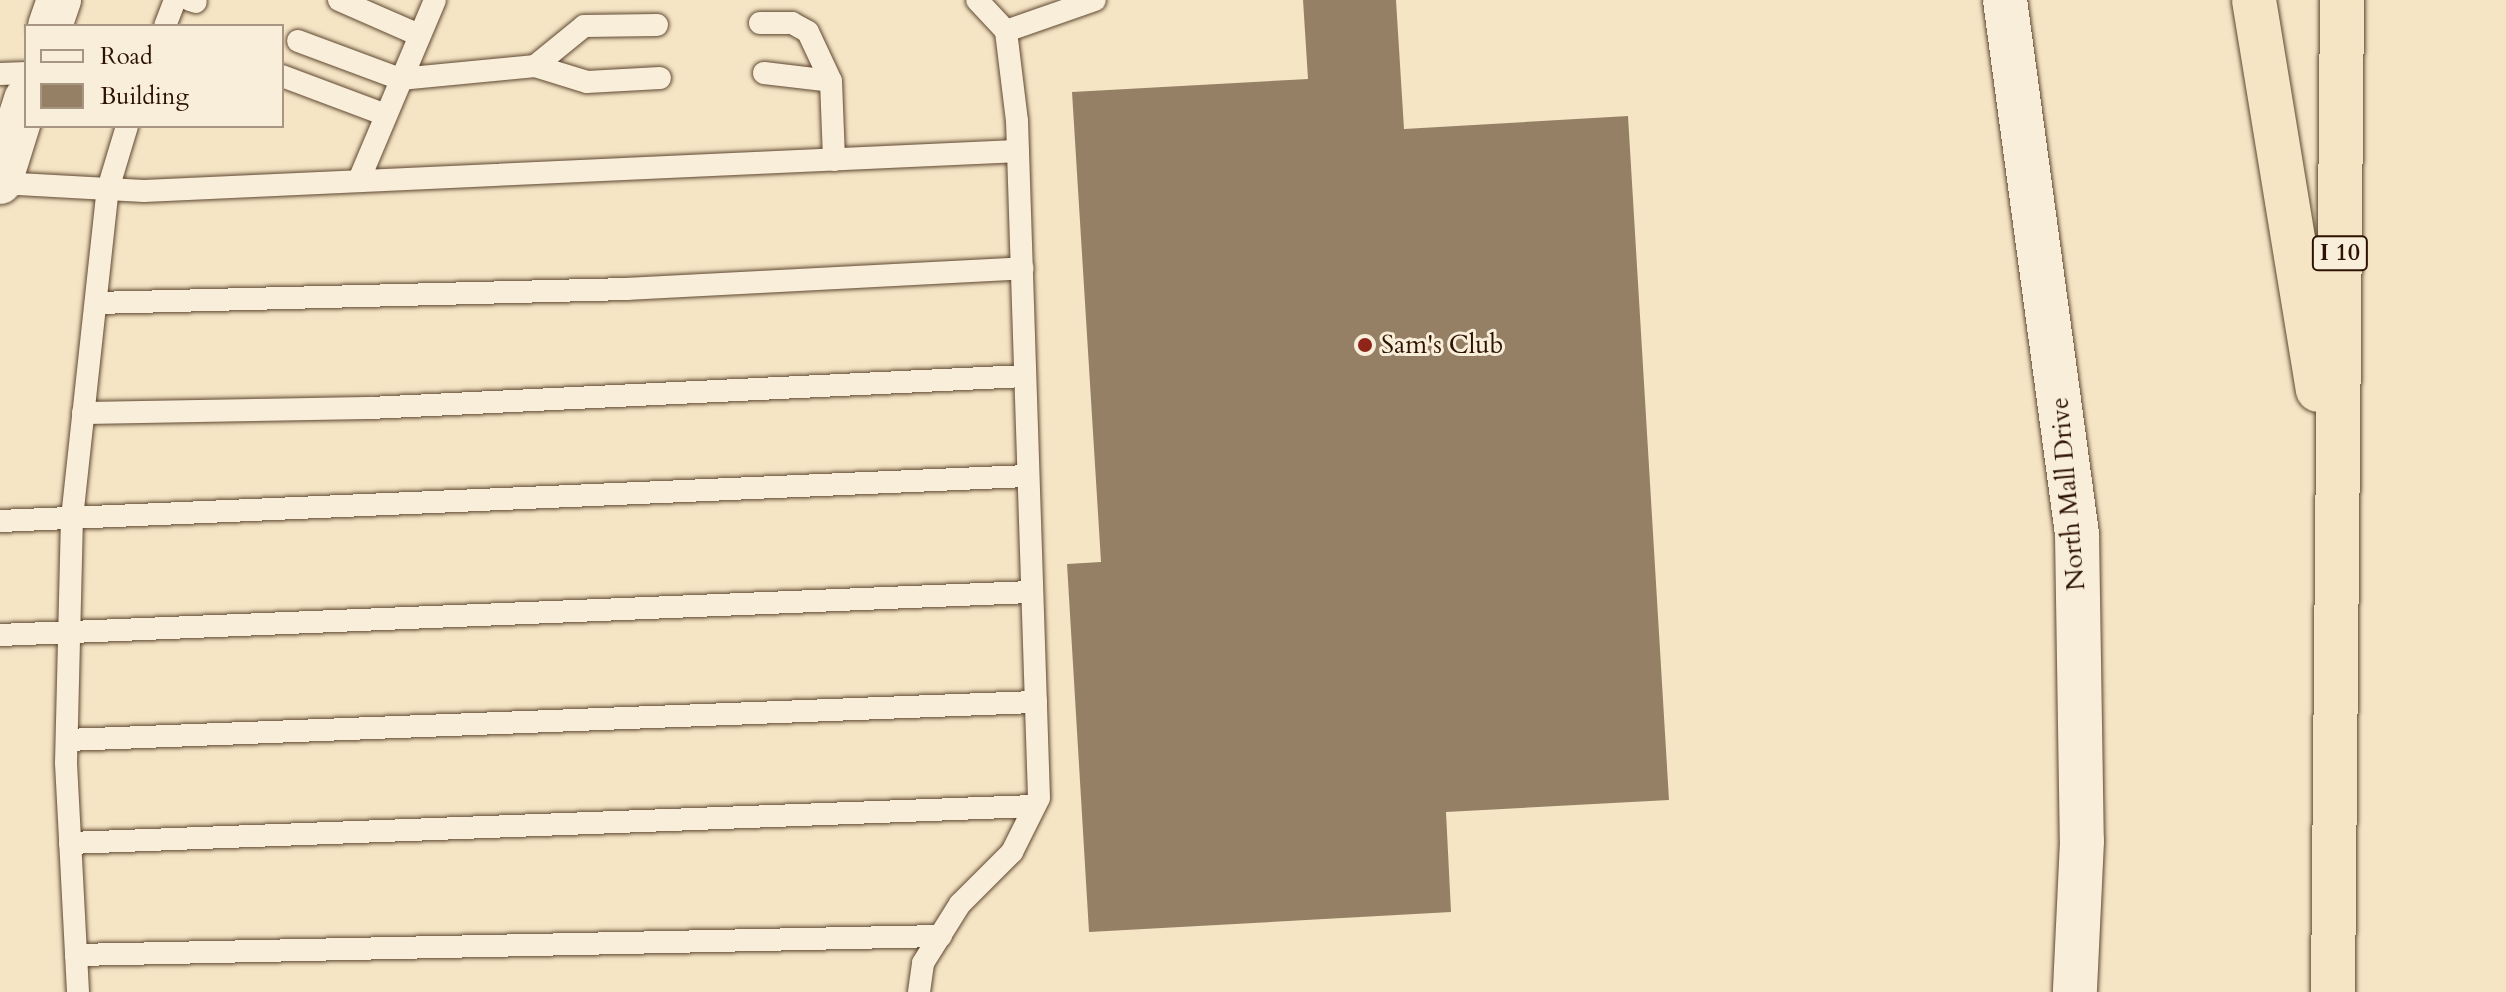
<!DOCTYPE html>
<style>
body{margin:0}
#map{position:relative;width:2506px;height:992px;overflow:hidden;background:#f5e5c5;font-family:Cardo,serif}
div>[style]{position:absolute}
.building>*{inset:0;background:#958066}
.roads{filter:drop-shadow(0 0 2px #5f4731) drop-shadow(0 0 2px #5f4731)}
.service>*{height:22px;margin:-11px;padding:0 11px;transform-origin:11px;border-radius:11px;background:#f8eed9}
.minor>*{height:44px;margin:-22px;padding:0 22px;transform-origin:22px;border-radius:22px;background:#f8eed9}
.tertiary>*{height:44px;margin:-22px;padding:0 22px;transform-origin:22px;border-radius:22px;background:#f8eed9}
.motorway>*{height:44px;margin:-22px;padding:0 22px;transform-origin:22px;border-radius:22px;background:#f5e5c5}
.dots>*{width:22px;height:22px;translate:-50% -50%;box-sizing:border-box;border:4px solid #f8eed9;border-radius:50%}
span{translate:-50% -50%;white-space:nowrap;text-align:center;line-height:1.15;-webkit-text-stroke:6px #f8eed9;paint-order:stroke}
.shield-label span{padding:2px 6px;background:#f8eed9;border:2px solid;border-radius:6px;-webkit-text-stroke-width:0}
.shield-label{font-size:24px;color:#2d1200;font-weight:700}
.poi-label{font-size:26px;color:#2d1200}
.left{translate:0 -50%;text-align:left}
.street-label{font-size:26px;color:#2d1200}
.legend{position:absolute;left:24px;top:24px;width:260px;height:104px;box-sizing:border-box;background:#f8eed9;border:2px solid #a79682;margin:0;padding:10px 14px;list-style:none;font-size:24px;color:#2d1200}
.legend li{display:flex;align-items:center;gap:16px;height:40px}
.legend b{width:40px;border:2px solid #a79682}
</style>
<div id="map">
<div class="building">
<i style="clip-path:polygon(1303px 0,1396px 0,1404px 129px,1628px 116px,1669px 800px,1446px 812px,1451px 912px,1089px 932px,1067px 564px,1101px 562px,1072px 92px,1308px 79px)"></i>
</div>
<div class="roads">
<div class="service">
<i style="left:190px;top:0;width:6px;rotate:18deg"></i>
<i style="left:339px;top:0;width:87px;rotate:23.6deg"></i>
<i style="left:760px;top:23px;width:32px"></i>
<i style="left:792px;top:23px;width:18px;rotate:29deg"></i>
<i style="left:808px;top:32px;width:54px;rotate:64.9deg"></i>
<i style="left:831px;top:81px;width:79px;rotate:87.8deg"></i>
<i style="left:165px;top:26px;width:28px;rotate:-69deg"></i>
<i style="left:1006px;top:31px;width:94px;rotate:-19.2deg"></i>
<i style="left:298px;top:41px;width:109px;rotate:20.4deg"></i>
<i style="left:400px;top:79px;width:136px;rotate:-5.5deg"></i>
<i style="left:535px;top:66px;width:54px;rotate:17.1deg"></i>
<i style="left:587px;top:82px;width:73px;rotate:-3.1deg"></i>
<i style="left:535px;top:66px;width:63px;rotate:-39.2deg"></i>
<i style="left:584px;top:26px;width:73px;rotate:-0.8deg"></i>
<i style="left:764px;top:73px;width:67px;rotate:6.8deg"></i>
<i style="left:0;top:74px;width:26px;rotate:-2deg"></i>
<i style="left:282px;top:76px;width:111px;rotate:20.6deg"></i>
<i style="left:359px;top:180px;width:195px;rotate:-67.1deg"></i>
<i style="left:0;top:183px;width:144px;rotate:3.2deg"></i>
<i style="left:144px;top:191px;width:875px;rotate:-2.62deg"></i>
<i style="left:96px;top:303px;width:531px;rotate:-1.51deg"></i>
<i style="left:627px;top:289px;width:396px;rotate:-3deg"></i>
<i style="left:83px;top:413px;width:287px;rotate:-1deg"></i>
<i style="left:370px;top:408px;width:656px;rotate:-2.8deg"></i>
<i style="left:0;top:521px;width:1029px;rotate:-2.51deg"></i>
<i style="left:0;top:635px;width:1033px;rotate:-2.39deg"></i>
<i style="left:67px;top:740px;width:970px;rotate:-2.25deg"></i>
<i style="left:70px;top:843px;width:965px;rotate:-2.2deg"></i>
<i style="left:76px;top:955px;width:865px;rotate:-1.26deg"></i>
<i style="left:78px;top:992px;width:229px;rotate:-93deg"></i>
<i style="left:66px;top:763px;width:245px;rotate:-88.6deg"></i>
<i style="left:72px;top:518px;width:331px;rotate:-83.8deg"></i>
<i style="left:108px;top:189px;width:66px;rotate:-73.2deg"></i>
<i style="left:919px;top:992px;width:29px;rotate:-82deg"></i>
<i style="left:923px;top:963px;width:70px;rotate:-57.9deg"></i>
<i style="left:960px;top:904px;width:74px;rotate:-45deg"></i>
<i style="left:1012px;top:852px;width:60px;rotate:-63.4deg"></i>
<i style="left:1039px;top:798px;width:677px;rotate:-91.86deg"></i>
<i style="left:1017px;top:121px;width:91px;rotate:-97deg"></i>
<i style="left:1006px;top:31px;width:42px;rotate:-133.1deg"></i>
</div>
<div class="minor">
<i style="left:50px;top:26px;width:28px;rotate:-71deg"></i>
<i style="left:0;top:182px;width:87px;rotate:-72.6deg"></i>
</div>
<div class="tertiary">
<i style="left:2005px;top:0;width:539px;rotate:82.32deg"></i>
<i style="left:2077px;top:534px;width:307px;rotate:89.1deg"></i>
<i style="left:2082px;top:841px;width:151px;rotate:92.7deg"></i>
</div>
<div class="motorway">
<i style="left:2254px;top:0;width:395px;rotate:80.7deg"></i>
<i style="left:2333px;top:992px;width:992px;rotate:-89.48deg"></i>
</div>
</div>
<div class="dots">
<i style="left:1365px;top:345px;background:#8f2418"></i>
</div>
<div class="shield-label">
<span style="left:2340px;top:253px">I 10</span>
</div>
<div class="poi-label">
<span class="left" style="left:1381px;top:345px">Sam's Club</span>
</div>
<div class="street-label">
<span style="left:2068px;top:494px;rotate:-95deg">North Mall Drive</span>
</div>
<ul class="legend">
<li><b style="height:10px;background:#f8eed9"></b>Road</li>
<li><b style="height:22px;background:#958066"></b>Building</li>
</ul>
</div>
